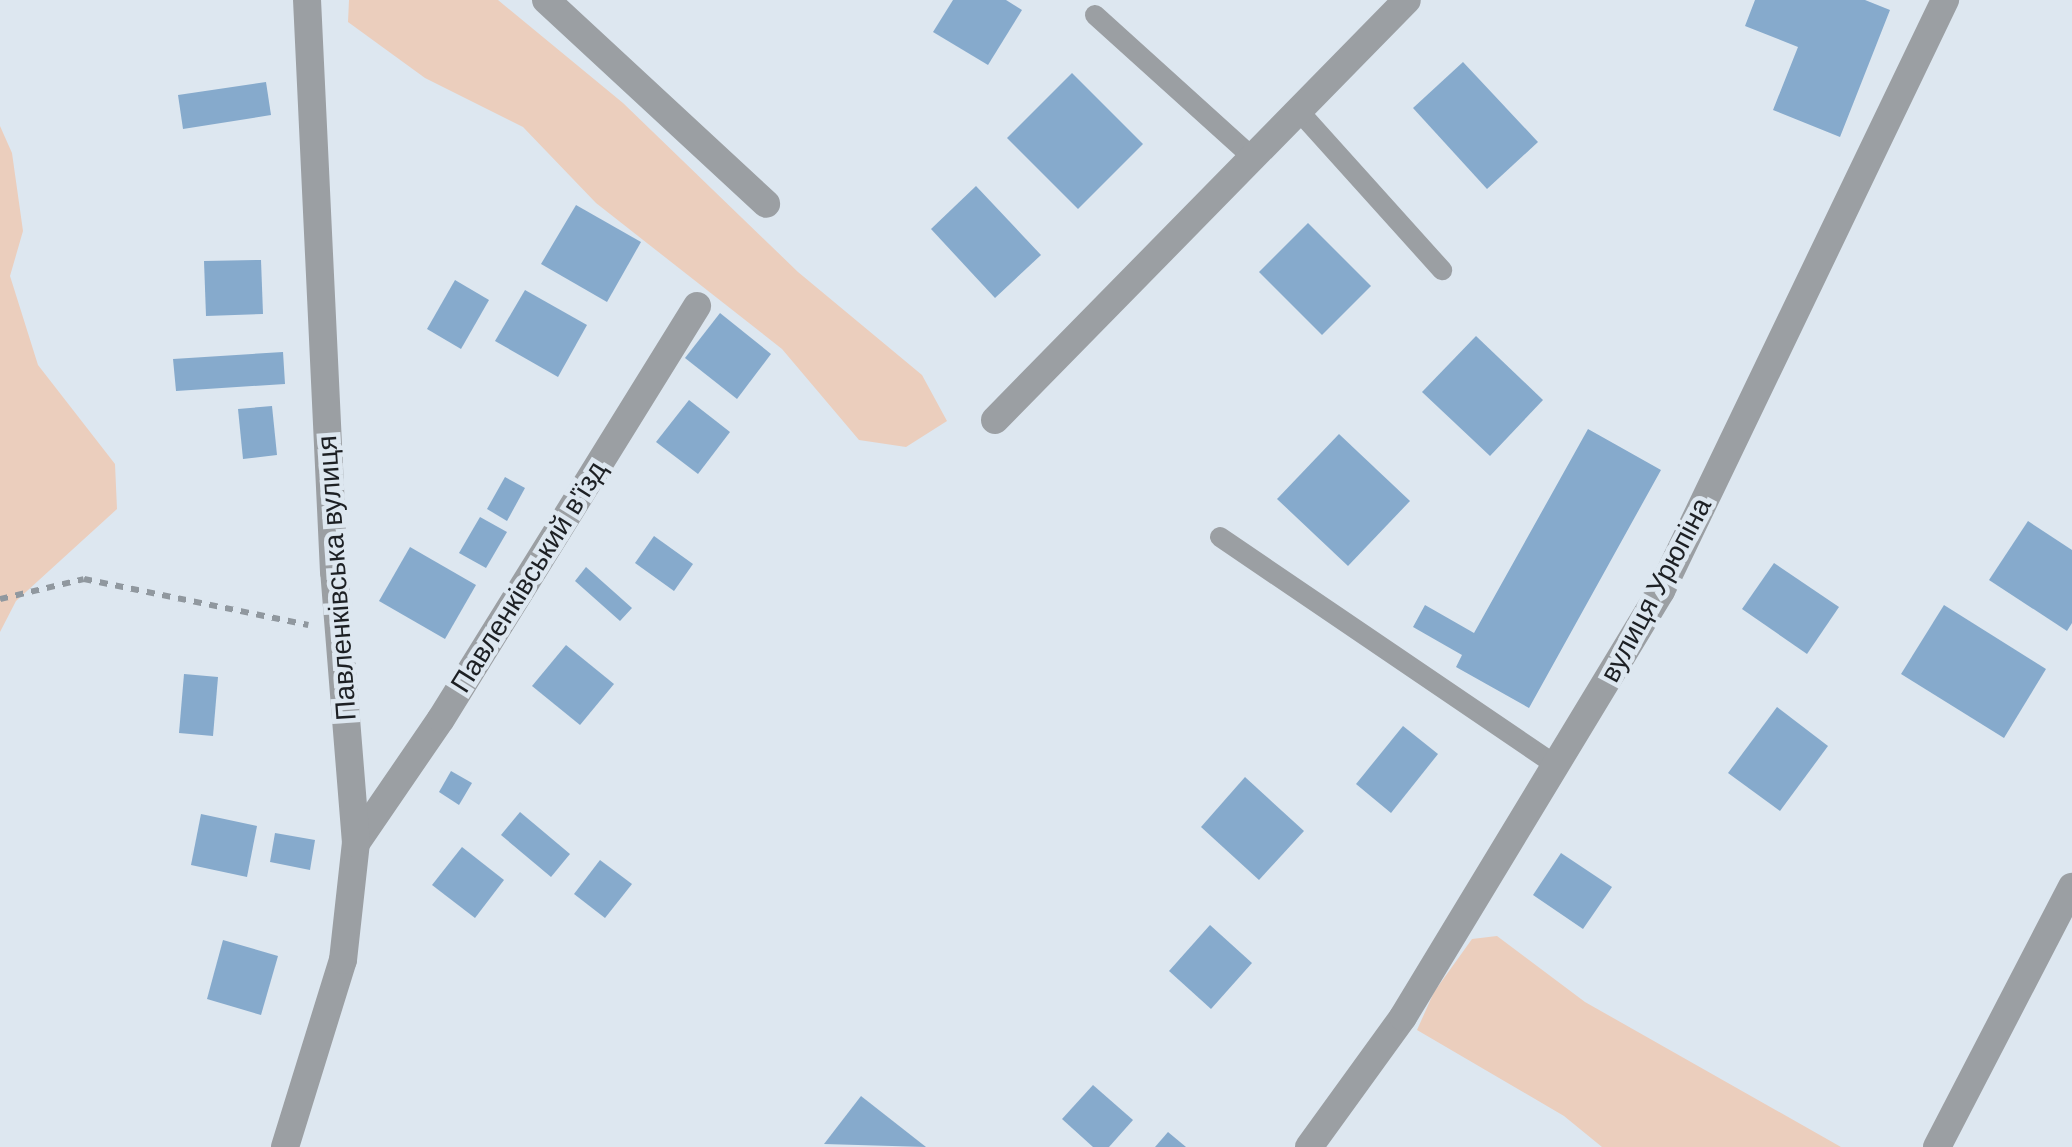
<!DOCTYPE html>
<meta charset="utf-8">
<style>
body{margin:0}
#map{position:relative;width:2072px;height:1147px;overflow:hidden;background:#dde7f0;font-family:Arial,sans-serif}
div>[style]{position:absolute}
.green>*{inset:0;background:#ebcebd}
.building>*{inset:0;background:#86aacc}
.path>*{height:6px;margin-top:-3px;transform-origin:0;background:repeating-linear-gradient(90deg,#90989f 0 8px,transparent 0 16px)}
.service>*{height:20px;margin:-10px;padding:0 10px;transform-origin:10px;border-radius:10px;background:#9b9fa3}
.minor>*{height:28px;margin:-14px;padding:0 14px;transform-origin:14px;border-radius:14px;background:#9b9fa3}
span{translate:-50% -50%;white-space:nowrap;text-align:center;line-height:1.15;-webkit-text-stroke:9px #dde7f0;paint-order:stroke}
.street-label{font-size:28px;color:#1d2024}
</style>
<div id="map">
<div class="green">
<i style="clip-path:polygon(349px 0,498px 0,623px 103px,798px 272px,922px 375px,947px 421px,906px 447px,859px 440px,782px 349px,596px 203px,523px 127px,425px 78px,348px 22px)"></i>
<i style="clip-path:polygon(0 126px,12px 153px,23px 231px,10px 276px,38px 365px,115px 464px,117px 509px,16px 601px,0 632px)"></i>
<i style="clip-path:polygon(1497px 936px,1585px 1002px,1841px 1147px,1602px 1147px,1564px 1116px,1417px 1030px,1434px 992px,1472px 939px)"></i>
</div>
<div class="building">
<i style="clip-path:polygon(953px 0,1006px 0,1022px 10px,988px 65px,933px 32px)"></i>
<i style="clip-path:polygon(1755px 0,1865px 0,1890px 10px,1840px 137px,1773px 110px,1798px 47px,1745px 26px)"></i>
<i style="clip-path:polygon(1463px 62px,1538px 142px,1487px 189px,1413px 108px)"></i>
<i style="clip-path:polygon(1072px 73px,1143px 144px,1078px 209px,1007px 138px)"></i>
<i style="clip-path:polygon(266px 82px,271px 115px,183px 129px,178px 95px)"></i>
<i style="clip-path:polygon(976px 186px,1041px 255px,995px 298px,931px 229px)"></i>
<i style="clip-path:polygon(576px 205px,641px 242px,607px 302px,541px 264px)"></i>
<i style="clip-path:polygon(1308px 223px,1371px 286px,1322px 335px,1259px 272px)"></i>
<i style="clip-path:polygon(261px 260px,263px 314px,206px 316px,204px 261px)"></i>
<i style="clip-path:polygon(455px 280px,489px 300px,461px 349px,427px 329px)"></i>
<i style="clip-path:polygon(525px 290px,587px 325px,558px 377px,495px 341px)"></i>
<i style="clip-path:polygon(720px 313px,771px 354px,737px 399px,685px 358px)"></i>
<i style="clip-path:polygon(1476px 336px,1543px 400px,1490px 456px,1422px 392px)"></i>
<i style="clip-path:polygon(283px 352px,285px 384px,176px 391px,173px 359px)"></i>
<i style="clip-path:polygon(689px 400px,730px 432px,698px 474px,656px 442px)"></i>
<i style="clip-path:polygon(272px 406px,277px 455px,243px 459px,238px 409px)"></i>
<i style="clip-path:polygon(1588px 429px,1661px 470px,1529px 708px,1456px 667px,1462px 655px,1413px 627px,1425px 605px,1474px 633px)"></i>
<i style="clip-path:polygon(1339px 434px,1410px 501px,1348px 566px,1277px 499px)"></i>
<i style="clip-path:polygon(505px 477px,525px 488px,507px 521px,487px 509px)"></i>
<i style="clip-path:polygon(480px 517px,507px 532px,486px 568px,459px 553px)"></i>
<i style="clip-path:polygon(2028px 521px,2072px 550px,2072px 623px,2067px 631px,1989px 580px)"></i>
<i style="clip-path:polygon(654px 536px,693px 564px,674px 591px,635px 563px)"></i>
<i style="clip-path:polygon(410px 547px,476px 585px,445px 639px,379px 601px)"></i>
<i style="clip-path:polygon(1774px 563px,1839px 607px,1807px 654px,1742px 609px)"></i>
<i style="clip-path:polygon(586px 567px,632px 608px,620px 621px,575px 581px)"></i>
<i style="clip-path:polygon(1944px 605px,2046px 669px,2004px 738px,1901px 674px)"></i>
<i style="clip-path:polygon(566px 645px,614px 684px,580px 725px,532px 686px)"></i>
<i style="clip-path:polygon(184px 674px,218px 677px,213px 736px,179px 733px)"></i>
<i style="clip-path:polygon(1777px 707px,1828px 746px,1780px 811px,1728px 773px)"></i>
<i style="clip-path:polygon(1403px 726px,1438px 754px,1391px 813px,1356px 784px)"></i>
<i style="clip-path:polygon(451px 771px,472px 783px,459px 805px,439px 792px)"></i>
<i style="clip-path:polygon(1245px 777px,1304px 831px,1259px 880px,1201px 827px)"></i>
<i style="clip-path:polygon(520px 812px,570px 854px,551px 877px,501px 835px)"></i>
<i style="clip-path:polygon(201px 814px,257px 826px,247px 877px,191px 865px)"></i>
<i style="clip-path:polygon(275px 833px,315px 840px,310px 870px,270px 862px)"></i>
<i style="clip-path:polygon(462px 847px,504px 880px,475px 918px,432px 885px)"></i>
<i style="clip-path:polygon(1561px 853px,1612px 887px,1583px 929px,1533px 895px)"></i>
<i style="clip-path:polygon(600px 860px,632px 884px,605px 918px,574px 894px)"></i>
<i style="clip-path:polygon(1210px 925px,1252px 963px,1211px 1009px,1169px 971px)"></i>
<i style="clip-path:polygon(223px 940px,278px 956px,261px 1015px,207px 999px)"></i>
<i style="clip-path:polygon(1093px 1085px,1133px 1120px,1109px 1147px,1093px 1147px,1062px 1119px)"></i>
<i style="clip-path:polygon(861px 1096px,926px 1147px,824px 1144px)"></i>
<i style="clip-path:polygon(1168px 1132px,1186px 1147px,1155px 1147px)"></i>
</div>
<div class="path">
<i style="left:0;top:599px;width:86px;rotate:-13.4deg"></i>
<i style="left:84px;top:579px;width:229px;rotate:11.6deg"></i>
</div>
<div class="service">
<i style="left:1095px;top:15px;width:209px;rotate:42.1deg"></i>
<i style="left:1297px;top:109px;width:217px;rotate:48deg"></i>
<i style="left:1220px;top:537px;width:409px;rotate:34.2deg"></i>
</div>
<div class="minor">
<i style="left:546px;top:0;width:300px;rotate:42.8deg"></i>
<i style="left:995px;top:420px;width:588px;rotate:-45.55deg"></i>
<i style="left:356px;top:843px;width:150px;rotate:-55.6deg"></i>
<i style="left:441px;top:719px;width:486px;rotate:-58.2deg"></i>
<i style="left:285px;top:1147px;width:196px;rotate:-72.8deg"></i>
<i style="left:343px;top:960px;width:118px;rotate:-83.7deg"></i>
<i style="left:356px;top:843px;width:272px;rotate:-94.6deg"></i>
<i style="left:334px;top:572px;width:573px;rotate:-92.7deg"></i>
<i style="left:1309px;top:1147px;width:160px;rotate:-54.1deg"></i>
<i style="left:1403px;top:1017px;width:498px;rotate:-58.8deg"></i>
<i style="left:1661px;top:591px;width:656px;rotate:-64.33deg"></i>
<i style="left:1937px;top:1147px;width:293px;rotate:-62.6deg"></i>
</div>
<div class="street-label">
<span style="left:529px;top:577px;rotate:-58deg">Павленківський в'їзд</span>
<span style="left:337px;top:578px;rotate:-94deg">Павленківська вулиця</span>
<span style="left:1656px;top:590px;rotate:-62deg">вулиця Урюпіна</span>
</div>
</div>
